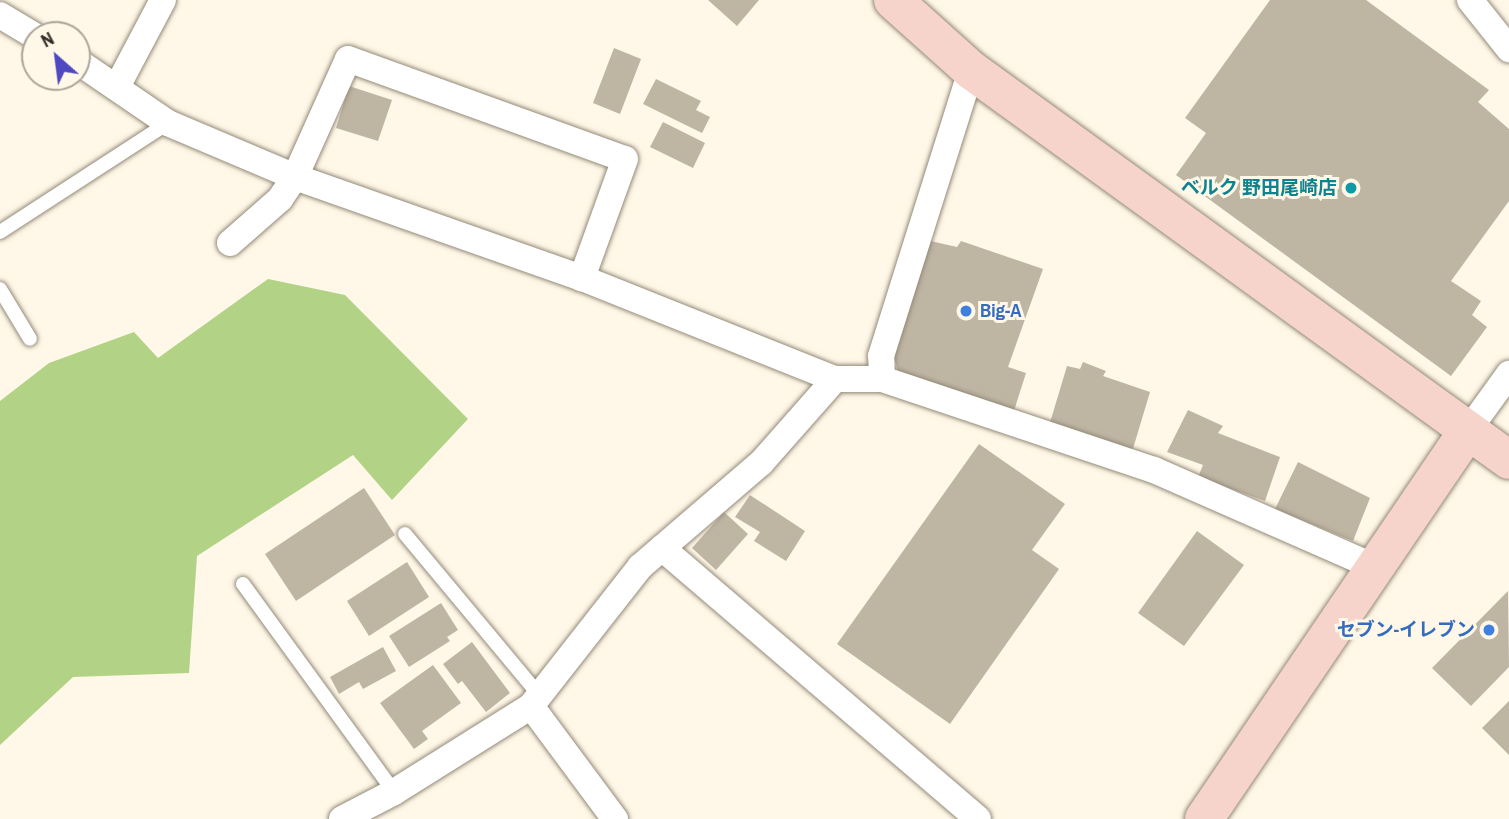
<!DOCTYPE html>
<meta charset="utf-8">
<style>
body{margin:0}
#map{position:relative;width:1509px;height:819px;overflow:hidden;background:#fff7e7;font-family:"Archivo Narrow","Noto Sans JP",sans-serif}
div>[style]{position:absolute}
.green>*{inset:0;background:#b2d286}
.building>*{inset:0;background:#bfb5a3}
.roads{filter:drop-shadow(0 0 2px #938a79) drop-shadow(0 0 2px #938a79)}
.lane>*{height:14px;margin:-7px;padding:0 7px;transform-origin:7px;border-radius:7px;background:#fff}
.street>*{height:26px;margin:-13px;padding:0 13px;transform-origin:13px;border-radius:13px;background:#fff}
.secondary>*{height:38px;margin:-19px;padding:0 19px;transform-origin:19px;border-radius:19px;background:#f6d4cb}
.dots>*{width:19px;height:19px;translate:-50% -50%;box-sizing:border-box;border:4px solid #fff7e7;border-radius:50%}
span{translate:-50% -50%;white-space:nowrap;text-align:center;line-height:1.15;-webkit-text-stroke:6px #fff7e7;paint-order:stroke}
.culture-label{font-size:19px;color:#0d838f;font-weight:700}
.right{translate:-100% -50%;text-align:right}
.shop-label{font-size:19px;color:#366cbe;font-weight:700}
.left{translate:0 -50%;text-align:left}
.north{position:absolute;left:21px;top:21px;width:70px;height:70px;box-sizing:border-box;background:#fff7e7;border:2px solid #aca699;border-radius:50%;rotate:332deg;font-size:19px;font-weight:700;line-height:28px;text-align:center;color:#302c25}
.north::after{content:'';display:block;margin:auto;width:24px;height:32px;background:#4e49c0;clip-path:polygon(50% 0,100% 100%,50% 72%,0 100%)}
</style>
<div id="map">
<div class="green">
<i style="clip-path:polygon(268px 279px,345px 295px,468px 419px,392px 500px,353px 455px,197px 556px,189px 673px,73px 677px,0 745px,0 401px,49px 363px,134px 332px,158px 358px)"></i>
</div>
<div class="building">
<i style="clip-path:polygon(708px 0,759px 0,737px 26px)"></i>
<i style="clip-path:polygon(1270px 0,1366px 0,1489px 90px,1478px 102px,1509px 129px,1509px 201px,1451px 281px,1481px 301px,1472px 315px,1487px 327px,1451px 376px,1176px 175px,1206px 133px,1185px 118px)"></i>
<i style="clip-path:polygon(614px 48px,641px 59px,620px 114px,593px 103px)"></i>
<i style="clip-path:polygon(656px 79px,701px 101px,696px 110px,710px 117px,702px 133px,643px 104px)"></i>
<i style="clip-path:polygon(349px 86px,392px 100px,378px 141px,336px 128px)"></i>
<i style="clip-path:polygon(663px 122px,705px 143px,693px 168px,650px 147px)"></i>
<i style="clip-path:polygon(926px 240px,957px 247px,961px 241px,1043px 269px,1008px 367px,1026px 373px,1013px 414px,899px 375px,893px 353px)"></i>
<i style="clip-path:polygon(1083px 362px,1106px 371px,1103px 376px,1150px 392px,1132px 452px,1049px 426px,1067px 366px,1080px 369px)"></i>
<i style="clip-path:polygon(1188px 410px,1223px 426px,1218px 433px,1280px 457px,1265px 501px,1198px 477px,1203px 465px,1167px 452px)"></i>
<i style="clip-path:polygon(979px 444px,1065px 504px,1032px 550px,1059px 569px,950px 724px,837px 644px)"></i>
<i style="clip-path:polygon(1298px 462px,1370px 498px,1353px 541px,1275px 509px)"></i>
<i style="clip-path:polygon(364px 488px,395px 535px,296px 601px,265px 554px)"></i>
<i style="clip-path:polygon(750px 495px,805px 531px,786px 561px,754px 541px,760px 532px,735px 517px)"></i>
<i style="clip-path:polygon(724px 512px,748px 534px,716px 570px,692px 548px)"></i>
<i style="clip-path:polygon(1197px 531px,1244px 565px,1184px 646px,1138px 613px)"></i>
<i style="clip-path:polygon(407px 562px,429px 597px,369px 636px,347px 601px)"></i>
<i style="clip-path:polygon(1508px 591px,1509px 667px,1471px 706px,1432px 668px)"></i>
<i style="clip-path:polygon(441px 603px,458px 630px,447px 637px,450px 641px,409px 667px,389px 636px)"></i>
<i style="clip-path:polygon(472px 642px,510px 693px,486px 712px,462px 681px,458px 684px,443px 664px)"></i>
<i style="clip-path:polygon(383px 647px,396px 671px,363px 689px,359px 682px,339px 694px,330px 677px)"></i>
<i style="clip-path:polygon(433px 665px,461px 703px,422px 731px,428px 739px,414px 749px,380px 703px)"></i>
<i style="clip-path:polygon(1509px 701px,1509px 755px,1482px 728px)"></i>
</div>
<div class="roads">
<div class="lane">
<i style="left:0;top:232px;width:200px;rotate:-33deg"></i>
<i style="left:0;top:289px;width:58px;rotate:59deg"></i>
<i style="left:405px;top:534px;width:211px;rotate:50.2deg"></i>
<i style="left:243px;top:584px;width:257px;rotate:54deg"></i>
</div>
<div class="street">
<i style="left:1470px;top:0;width:63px;rotate:51.5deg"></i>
<i style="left:0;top:15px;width:41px;rotate:31deg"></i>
<i style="left:77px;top:61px;width:110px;rotate:34.3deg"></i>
<i style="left:168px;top:123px;width:138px;rotate:23deg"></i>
<i style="left:295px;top:177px;width:304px;rotate:19.4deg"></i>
<i style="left:582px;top:278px;width:272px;rotate:21.8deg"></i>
<i style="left:835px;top:379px;width:47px"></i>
<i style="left:882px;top:379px;width:287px;rotate:18.5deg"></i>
<i style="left:1154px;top:470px;width:244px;rotate:23.7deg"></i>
<i style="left:118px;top:85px;width:96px;rotate:-62.1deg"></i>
<i style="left:230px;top:243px;width:67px;rotate:-41.3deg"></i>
<i style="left:280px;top:199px;width:27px;rotate:-56deg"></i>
<i style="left:295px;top:177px;width:129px;rotate:-65.8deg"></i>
<i style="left:348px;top:59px;width:294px;rotate:19.9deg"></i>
<i style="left:625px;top:159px;width:127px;rotate:109.9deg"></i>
<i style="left:882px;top:379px;width:23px;rotate:-92deg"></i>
<i style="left:881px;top:356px;width:300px;rotate:-72.5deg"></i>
<i style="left:1467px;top:432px;width:72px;rotate:-54.1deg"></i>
<i style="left:662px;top:548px;width:416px;rotate:40.6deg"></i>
<i style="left:531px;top:706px;width:141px;rotate:53.4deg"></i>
<i style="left:342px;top:819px;width:59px;rotate:-27.4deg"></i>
<i style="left:394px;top:792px;width:162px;rotate:-32.1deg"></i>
<i style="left:531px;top:706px;width:177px;rotate:-51.9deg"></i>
<i style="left:640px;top:567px;width:160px;rotate:-40.7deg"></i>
<i style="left:761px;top:463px;width:112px;rotate:-48.6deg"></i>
</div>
<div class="secondary">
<i style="left:893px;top:0;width:105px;rotate:41.9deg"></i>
<i style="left:971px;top:70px;width:664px;rotate:35.94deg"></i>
<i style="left:1204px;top:819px;width:468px;rotate:-55.8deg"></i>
</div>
</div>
<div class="dots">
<i style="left:1351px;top:188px;background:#0f9aa8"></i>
<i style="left:966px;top:311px;background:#3f7fe0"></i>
<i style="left:1489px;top:630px;background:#3f7fe0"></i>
</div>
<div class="culture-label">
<span class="right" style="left:1337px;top:188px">ベルク 野田尾崎店</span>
</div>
<div class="shop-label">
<span class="left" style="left:980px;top:311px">Big-A</span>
<span class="right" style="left:1475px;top:630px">セブン-イレブン</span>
</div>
<div class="north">N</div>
</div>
